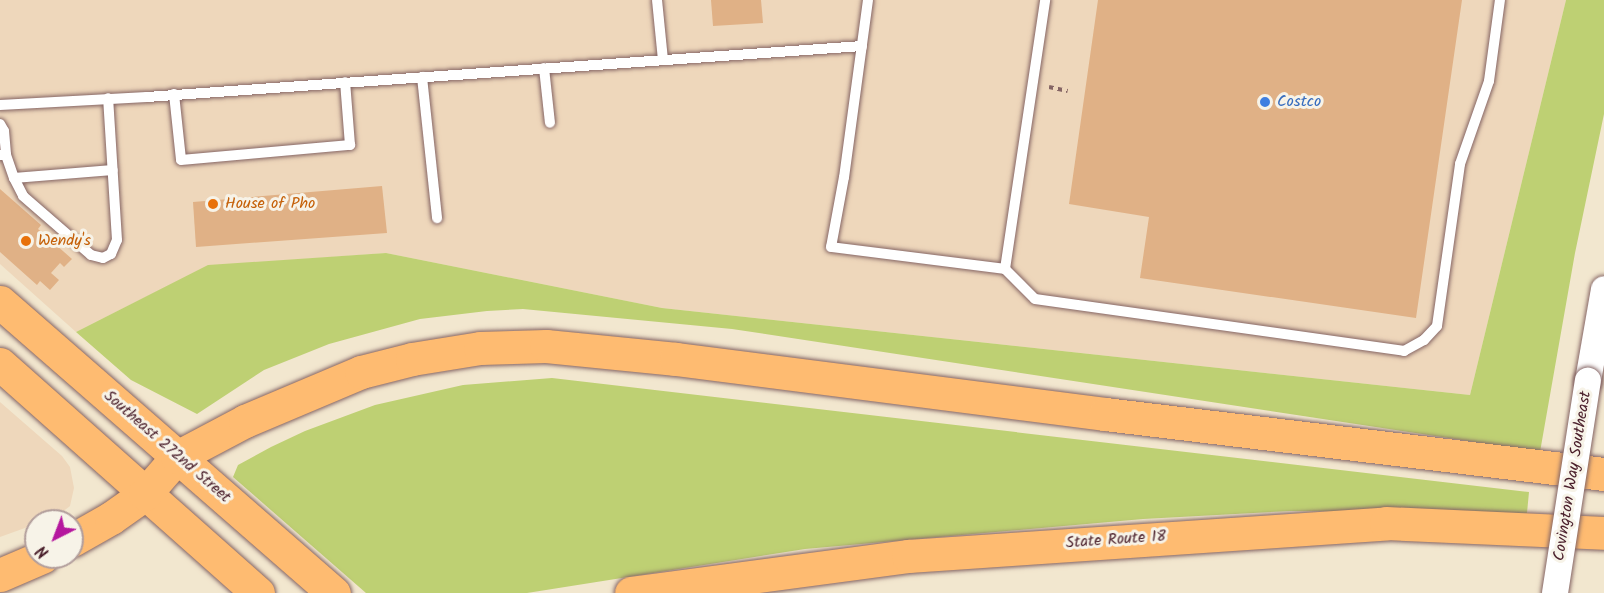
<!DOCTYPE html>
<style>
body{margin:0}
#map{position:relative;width:1604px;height:593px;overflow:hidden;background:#f2e7cf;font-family:Kalam,sans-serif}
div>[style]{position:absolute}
.built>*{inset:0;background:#eed7bb}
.green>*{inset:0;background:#bed073}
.building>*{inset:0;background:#e0b186}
.path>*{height:4px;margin-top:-2px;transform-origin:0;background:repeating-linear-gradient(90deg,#856564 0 4.5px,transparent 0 9px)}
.roads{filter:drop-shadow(0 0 2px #856564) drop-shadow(0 0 2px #856564)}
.service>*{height:10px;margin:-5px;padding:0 5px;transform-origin:5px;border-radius:5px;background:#fff}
.tertiary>*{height:26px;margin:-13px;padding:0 13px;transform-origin:13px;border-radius:13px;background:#fff}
.primary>*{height:33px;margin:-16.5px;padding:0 16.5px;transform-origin:16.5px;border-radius:16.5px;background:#febb71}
.motorway>*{height:33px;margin:-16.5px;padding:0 16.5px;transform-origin:16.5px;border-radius:16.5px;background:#febb71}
.bridges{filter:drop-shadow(0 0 2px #856564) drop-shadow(0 0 2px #856564)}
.tertiary-bridge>*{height:26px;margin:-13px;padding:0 13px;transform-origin:13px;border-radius:13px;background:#fff}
.dots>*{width:16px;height:16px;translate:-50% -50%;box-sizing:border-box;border:3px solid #f7f3e8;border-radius:50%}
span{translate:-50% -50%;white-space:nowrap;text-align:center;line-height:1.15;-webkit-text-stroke:6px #f7f3e8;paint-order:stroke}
.shop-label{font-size:16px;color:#366cbe}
.left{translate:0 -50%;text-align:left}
.food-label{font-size:16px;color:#c56008}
.street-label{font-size:16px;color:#4a1f2b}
.north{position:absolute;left:24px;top:509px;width:60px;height:60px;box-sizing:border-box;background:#f7f3e8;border:2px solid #b29e9c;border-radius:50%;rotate:222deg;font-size:16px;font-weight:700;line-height:24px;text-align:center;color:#4a1f2b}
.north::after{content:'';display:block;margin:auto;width:21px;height:27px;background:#b5179e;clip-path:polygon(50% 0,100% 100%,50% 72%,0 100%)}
</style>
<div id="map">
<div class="built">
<i style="clip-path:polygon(0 0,1566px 0,1470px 395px,662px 308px,386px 253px,208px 266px,76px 332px,0 264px)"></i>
<i style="clip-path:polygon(0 402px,62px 456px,70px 467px,74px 488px,70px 506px,56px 517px,36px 521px,36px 524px,0 537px)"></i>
</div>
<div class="green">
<i style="clip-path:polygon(1566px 0,1604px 0,1604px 114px,1575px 253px,1540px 452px,732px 329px,523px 309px,487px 311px,420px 319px,329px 344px,264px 370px,197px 414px,131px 380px,76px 332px,208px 265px,386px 253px,662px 308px,1470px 395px)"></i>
<i style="clip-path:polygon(552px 378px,1529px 492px,1527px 513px,1290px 511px,1143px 519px,805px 549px,527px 593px,366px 593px,233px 477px,238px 465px,271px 447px,305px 431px,375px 405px,463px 385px)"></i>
</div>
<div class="building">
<i style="clip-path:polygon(711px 0,761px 0,763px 23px,713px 26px)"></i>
<i style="clip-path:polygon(1098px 0,1462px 0,1416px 318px,1140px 278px,1149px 217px,1069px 204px)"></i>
<i style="clip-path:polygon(382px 186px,387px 233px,196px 247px,193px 202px)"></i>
<i style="clip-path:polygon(0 189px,41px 225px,38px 229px,72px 259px,64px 267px,60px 263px,51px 273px,59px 280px,50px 290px,40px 281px,37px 285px,0 252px)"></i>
</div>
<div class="path">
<i style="left:1049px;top:87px;width:19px;rotate:12deg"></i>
</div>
<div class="roads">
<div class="service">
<i style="left:657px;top:0;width:60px;rotate:84.3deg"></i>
<i style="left:868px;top:0;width:179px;rotate:97.7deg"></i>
<i style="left:844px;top:177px;width:71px;rotate:100.5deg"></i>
<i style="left:831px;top:247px;width:175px;rotate:7.2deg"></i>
<i style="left:1005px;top:269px;width:272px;rotate:-81.5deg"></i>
<i style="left:544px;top:68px;width:55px;rotate:83.8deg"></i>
<i style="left:422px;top:77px;width:142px;rotate:83.9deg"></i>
<i style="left:174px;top:94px;width:66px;rotate:83.9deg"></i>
<i style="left:181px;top:160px;width:170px;rotate:-5.1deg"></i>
<i style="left:350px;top:145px;width:63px;rotate:-94.5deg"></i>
<i style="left:0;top:105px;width:147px;rotate:-3.1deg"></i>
<i style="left:147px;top:97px;width:717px;rotate:-4.08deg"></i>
<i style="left:0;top:124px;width:8px;rotate:60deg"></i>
<i style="left:4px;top:131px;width:24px;rotate:85deg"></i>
<i style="left:0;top:155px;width:6px"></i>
<i style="left:6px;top:155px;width:24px;rotate:71deg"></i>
<i style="left:14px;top:178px;width:99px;rotate:-4.6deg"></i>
<i style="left:14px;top:178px;width:20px;rotate:63deg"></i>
<i style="left:23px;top:196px;width:90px;rotate:40.9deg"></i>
<i style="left:91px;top:255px;width:12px;rotate:14deg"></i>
<i style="left:103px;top:258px;width:9px;rotate:-27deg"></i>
<i style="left:111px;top:254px;width:15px;rotate:-67deg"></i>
<i style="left:117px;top:240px;width:142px;rotate:-93.6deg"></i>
<i style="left:1005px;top:269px;width:42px;rotate:45deg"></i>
<i style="left:1035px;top:299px;width:373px;rotate:8deg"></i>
<i style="left:1404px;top:351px;width:23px;rotate:-29deg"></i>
<i style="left:1424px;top:340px;width:19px;rotate:-47deg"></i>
<i style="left:1437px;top:326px;width:164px;rotate:-81.9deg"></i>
<i style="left:1460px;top:164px;width:88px;rotate:-70.7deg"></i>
<i style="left:1489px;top:81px;width:82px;rotate:-82.3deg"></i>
</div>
<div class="tertiary">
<i style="left:1588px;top:381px;width:93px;rotate:-80.1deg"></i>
</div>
<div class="primary">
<i style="left:0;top:302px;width:443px;rotate:41.1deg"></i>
<i style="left:0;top:364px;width:345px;rotate:41.6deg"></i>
</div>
<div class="motorway">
<i style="left:72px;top:540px;width:45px;rotate:-29.4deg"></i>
<i style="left:111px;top:518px;width:42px;rotate:-35.2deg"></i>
<i style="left:145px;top:494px;width:49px;rotate:-49.1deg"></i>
<i style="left:177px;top:457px;width:77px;rotate:-27.9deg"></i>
<i style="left:245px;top:421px;width:126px;rotate:-22.9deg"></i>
<i style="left:361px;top:372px;width:53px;rotate:-14.3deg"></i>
<i style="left:412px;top:359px;width:69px;rotate:-9.2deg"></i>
<i style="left:480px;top:348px;width:66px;rotate:-1.7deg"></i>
<i style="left:546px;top:346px;width:131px;rotate:5.7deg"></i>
<i style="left:676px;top:359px;width:433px;rotate:7.3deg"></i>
<i style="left:1105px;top:414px;width:503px;rotate:6.86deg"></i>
<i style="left:0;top:575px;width:46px;rotate:-23.2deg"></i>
<i style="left:631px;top:593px;width:279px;rotate:-7.6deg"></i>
<i style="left:908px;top:556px;width:479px;rotate:-3.9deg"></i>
<i style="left:1386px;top:523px;width:218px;rotate:2.6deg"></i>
</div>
</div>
<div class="bridges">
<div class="tertiary-bridge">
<i style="left:1555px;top:593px;width:215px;rotate:-81.2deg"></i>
</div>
</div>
<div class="dots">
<i style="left:1265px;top:102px;background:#3f7fe0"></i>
<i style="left:213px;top:204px;background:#e8710a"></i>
<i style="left:26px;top:241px;background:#e8710a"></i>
</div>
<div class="shop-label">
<span class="left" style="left:1277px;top:102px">Costco</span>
</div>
<div class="food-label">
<span class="left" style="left:225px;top:204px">House of Pho</span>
<span class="left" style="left:38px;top:241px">Wendy's</span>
</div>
<div class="street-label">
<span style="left:167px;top:447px;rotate:41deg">Southeast 272nd Street</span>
<span style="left:1573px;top:476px;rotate:-81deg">Covington Way Southeast</span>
<span style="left:1116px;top:540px;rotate:-4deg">State Route 18</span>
</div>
<div class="north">N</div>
</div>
